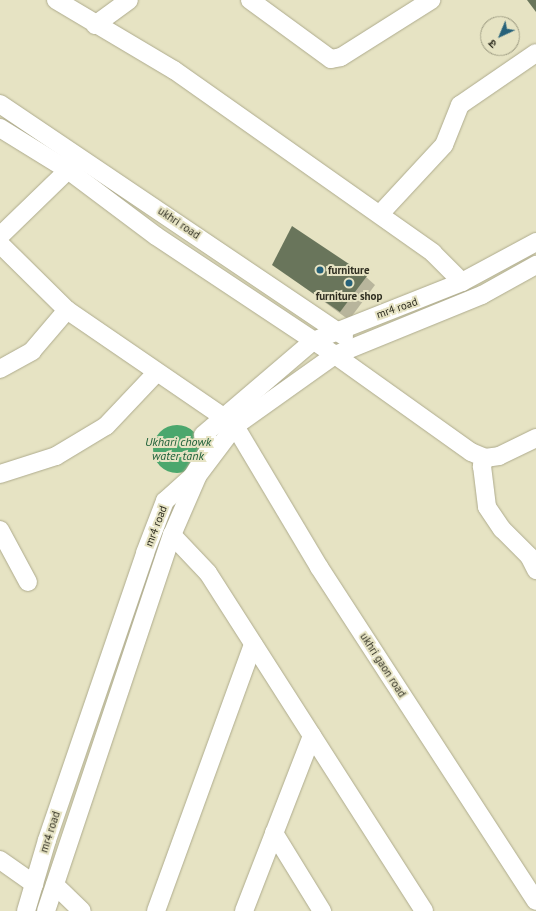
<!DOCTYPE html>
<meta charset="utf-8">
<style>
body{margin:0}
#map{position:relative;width:536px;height:911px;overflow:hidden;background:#e6e3c3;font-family:"PT Sans","Noto Sans Devanagari",sans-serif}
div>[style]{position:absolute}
.water>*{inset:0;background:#4ba76d}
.round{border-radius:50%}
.shadow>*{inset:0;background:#0003}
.building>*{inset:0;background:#69755b}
.roads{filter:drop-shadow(0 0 1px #aeab8d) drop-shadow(0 0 1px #aeab8d)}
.minor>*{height:18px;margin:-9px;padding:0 9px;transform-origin:9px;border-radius:9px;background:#fff}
.dots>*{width:11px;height:11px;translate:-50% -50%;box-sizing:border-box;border:2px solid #e6e3c3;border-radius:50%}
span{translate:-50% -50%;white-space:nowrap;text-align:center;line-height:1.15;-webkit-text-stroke:4px #e6e3c3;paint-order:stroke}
.street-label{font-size:11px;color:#2f2e21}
.poi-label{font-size:11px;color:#2f2e21;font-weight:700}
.left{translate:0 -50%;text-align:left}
.water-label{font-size:12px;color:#1c5e37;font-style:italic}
.north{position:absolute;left:480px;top:16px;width:40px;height:40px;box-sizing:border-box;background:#e6e3c3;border:1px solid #9d9b82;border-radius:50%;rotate:224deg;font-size:11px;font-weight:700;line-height:16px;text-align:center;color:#2f2e21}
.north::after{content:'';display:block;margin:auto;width:14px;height:18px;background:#27627a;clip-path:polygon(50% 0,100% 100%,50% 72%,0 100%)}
</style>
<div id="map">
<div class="water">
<i class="round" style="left:153px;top:425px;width:48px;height:48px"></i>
</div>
<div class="shadow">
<i style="clip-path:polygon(274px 265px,366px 277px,375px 285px,349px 320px)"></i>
</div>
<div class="building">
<i style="clip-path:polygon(527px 0,536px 0,536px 12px)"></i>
<i style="clip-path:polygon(292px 226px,367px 276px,340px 312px,272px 265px)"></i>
</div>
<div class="roads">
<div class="minor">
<i style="left:56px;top:0;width:137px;rotate:30.7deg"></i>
<i style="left:174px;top:70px;width:317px;rotate:35.2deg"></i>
<i style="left:433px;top:253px;width:41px;rotate:45deg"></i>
<i style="left:250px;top:0;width:100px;rotate:36.1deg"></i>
<i style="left:331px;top:59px;width:10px;rotate:-11deg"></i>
<i style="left:341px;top:57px;width:107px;rotate:-32.3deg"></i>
<i style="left:95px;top:25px;width:42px;rotate:-36.3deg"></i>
<i style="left:0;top:104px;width:415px;rotate:34deg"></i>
<i style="left:0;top:128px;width:80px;rotate:31.7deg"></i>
<i style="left:68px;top:170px;width:110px;rotate:36.9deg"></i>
<i style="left:156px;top:236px;width:215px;rotate:33.6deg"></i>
<i style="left:335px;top:355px;width:167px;rotate:35.5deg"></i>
<i style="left:471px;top:452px;width:15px;rotate:23deg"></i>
<i style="left:485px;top:458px;width:14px;rotate:-8deg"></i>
<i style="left:499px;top:456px;width:41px;rotate:-25.9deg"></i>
<i style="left:380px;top:214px;width:94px;rotate:-47.2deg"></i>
<i style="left:444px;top:145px;width:43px;rotate:-68.2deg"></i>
<i style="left:460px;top:105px;width:92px;rotate:-34.4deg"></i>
<i style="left:0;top:236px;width:95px;rotate:-44.1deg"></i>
<i style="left:0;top:244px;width:94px;rotate:44.6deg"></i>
<i style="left:67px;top:310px;width:188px;rotate:34.4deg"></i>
<i style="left:0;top:369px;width:37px;rotate:-29deg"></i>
<i style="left:32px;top:351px;width:54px;rotate:-49.5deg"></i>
<i style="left:235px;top:426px;width:164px;rotate:59.2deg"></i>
<i style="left:319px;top:567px;width:398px;rotate:57deg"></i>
<i style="left:485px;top:458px;width:9px;rotate:111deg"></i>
<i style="left:482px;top:466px;width:41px;rotate:83deg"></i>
<i style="left:487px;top:507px;width:27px;rotate:56deg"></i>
<i style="left:502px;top:529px;width:38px;rotate:45deg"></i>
<i style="left:529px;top:556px;width:16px;rotate:63deg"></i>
<i style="left:0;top:474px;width:59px;rotate:-17.8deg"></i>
<i style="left:56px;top:456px;width:58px;rotate:-31deg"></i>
<i style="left:106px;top:426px;width:74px;rotate:-46.6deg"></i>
<i style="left:0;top:530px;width:59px;rotate:61.7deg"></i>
<i style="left:172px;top:535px;width:52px;rotate:46.5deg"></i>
<i style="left:208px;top:573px;width:401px;rotate:57.4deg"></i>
<i style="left:274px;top:833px;width:92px;rotate:58.4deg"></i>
<i style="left:0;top:860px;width:42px;rotate:35.2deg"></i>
<i style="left:55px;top:885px;width:37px;rotate:44deg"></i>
<i style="left:26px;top:911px;width:74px;rotate:-73.5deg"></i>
<i style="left:47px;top:840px;width:303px;rotate:-71.1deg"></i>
<i style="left:145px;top:553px;width:56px;rotate:-69deg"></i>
<i style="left:165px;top:501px;width:36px;rotate:-42deg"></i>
<i style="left:192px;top:477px;width:38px;rotate:-58deg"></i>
<i style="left:212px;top:445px;width:13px;rotate:-132deg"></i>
<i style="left:203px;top:435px;width:145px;rotate:-40.5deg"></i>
<i style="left:313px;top:341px;width:160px;rotate:-21.6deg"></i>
<i style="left:462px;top:282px;width:84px;rotate:-28.4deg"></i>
<i style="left:46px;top:911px;width:397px;rotate:-71.5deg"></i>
<i style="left:172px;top:535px;width:65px;rotate:-66.6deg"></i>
<i style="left:198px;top:475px;width:61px;rotate:-52.9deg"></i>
<i style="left:235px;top:426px;width:123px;rotate:-35.4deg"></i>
<i style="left:335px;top:355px;width:159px;rotate:-22.2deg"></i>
<i style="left:482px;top:295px;width:62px;rotate:-29.1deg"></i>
<i style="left:156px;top:911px;width:284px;rotate:-70deg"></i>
<i style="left:244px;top:911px;width:188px;rotate:-68.8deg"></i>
</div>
</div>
<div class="dots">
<i style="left:320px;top:270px;background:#27627a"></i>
<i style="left:349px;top:283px;background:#27627a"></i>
</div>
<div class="street-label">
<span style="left:179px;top:223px;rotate:34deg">ukhri road</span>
<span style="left:397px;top:308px;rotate:-19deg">mr4 road</span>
<span style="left:156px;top:526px;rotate:-69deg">mr4 road</span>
<span style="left:383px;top:665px;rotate:57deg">ukhri gaon road</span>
<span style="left:50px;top:832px;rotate:-72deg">mr4 road</span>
</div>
<div class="poi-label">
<span class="left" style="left:328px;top:270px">furniture</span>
<span style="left:349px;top:296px">furniture shop</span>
</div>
<div class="water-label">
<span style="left:178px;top:449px">Ukhari chowk<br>water tank</span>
</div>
<div class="north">उ</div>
</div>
